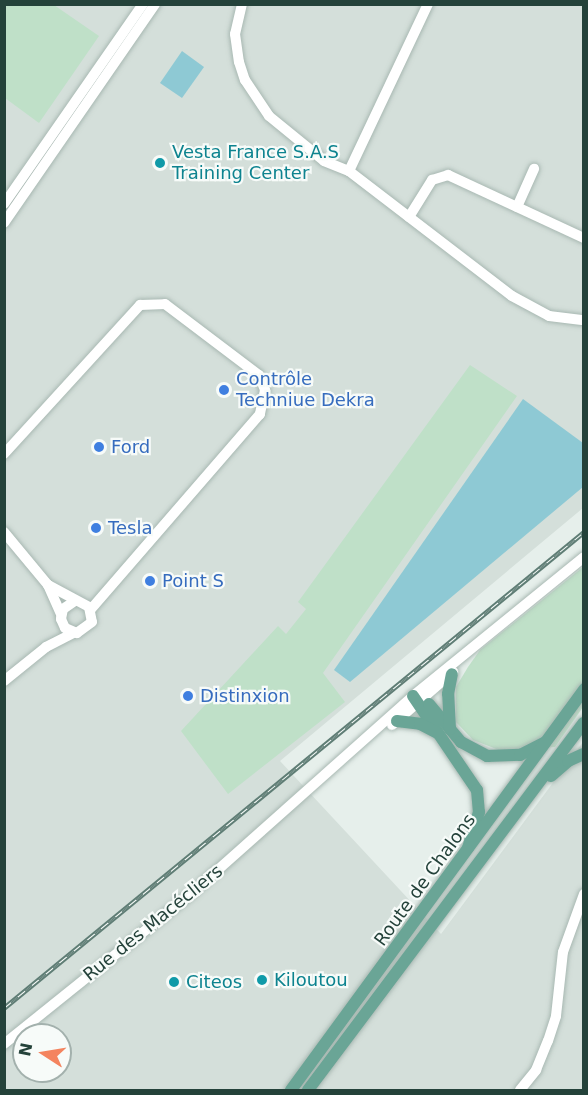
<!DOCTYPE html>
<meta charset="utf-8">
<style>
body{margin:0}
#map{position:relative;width:588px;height:1095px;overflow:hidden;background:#e6efeb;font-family:"DejaVu Sans",sans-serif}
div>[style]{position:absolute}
.built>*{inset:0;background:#d4dfda}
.green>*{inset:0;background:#bfe0c8}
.water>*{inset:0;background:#8ec9d4}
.roads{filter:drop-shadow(0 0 2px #a8b8b2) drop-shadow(0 0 2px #a8b8b2)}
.minor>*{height:10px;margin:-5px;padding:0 5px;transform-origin:5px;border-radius:5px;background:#fff}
.major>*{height:12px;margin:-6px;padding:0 6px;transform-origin:6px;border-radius:6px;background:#6aa596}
.rail>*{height:5px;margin-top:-2.5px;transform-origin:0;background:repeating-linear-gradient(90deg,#f7fbf9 0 9px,#5f7d75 0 18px);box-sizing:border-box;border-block:2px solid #5f7d75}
.dots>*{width:16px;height:16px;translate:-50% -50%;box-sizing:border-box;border:3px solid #f7fbf9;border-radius:50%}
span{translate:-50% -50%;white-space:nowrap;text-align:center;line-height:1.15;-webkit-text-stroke:4.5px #f7fbf9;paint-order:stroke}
.culture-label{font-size:18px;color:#0d838f}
.left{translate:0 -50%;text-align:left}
.shop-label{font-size:18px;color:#366cbe}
.street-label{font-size:18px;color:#24423a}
.frame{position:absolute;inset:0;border:6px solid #24423a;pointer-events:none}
.north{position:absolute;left:12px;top:1023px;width:60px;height:60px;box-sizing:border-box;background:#f7fbf9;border:2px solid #a3b1ad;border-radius:50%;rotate:282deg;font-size:16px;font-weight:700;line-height:24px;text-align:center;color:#24423a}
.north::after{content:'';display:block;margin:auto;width:21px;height:27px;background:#f4845f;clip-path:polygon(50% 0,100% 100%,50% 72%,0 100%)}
</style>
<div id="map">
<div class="built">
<i style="clip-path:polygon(evenodd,5px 5px,583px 5px,583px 508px,280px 761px,441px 934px,583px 742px,583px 1090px,5px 1090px,5px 5px,24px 1035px,60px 1035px,60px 1071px,24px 1071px,24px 1035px)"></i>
</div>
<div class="green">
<i style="clip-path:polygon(5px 4px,54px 5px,99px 36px,39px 123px,5px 98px)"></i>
<i style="clip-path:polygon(470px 365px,517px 396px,323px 673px,345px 702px,228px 794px,181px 731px,278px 626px,286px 634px,306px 609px,298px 602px)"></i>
<i style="clip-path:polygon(583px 567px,583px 707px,555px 747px,499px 750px,473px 740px,456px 722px,456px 687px,468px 667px,480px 650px)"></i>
</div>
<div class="water">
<i style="clip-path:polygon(182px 51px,204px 67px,182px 98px,160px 83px)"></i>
<i style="clip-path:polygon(523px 399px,583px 443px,583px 487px,350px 682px,334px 670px)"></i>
</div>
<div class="roads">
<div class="minor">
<i style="left:242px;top:4px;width:31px;rotate:103deg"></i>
<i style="left:235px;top:34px;width:28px;rotate:82deg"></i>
<i style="left:239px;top:62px;width:19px;rotate:72deg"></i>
<i style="left:245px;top:80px;width:43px;rotate:56.3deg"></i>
<i style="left:269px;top:116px;width:71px;rotate:39.3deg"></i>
<i style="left:324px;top:161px;width:27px;rotate:22deg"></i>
<i style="left:349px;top:171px;width:205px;rotate:37.5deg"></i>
<i style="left:512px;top:296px;width:42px;rotate:28.4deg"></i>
<i style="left:549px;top:316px;width:35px;rotate:7deg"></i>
<i style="left:349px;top:171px;width:185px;rotate:-64.7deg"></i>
<i style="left:4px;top:204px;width:244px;rotate:-55.2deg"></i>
<i style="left:517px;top:207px;width:42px;rotate:-65.9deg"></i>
<i style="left:409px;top:217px;width:44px;rotate:-58.1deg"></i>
<i style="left:432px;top:180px;width:17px;rotate:-17deg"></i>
<i style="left:448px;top:175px;width:150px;rotate:24.9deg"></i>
<i style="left:4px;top:223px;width:266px;rotate:-55.4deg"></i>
<i style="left:4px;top:454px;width:202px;rotate:-47.6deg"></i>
<i style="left:140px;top:305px;width:25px;rotate:-2deg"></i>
<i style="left:165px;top:304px;width:118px;rotate:37.1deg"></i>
<i style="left:259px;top:375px;width:16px;rotate:68deg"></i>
<i style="left:265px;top:390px;width:25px;rotate:102deg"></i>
<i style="left:260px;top:414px;width:259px;rotate:130.9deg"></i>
<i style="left:4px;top:532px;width:69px;rotate:50.3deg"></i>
<i style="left:48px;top:585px;width:32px;rotate:66deg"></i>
<i style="left:48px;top:585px;width:47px;rotate:28.2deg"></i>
<i style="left:89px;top:607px;width:15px;rotate:79deg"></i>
<i style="left:92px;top:622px;width:19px;rotate:144deg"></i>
<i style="left:77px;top:633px;width:13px;rotate:-157deg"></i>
<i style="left:65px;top:628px;width:10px;rotate:-114deg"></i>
<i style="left:61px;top:619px;width:10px;rotate:-79deg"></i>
<i style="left:63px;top:609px;width:14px;rotate:-34deg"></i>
<i style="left:4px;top:681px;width:54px;rotate:-39deg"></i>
<i style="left:46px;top:647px;width:30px;rotate:-27deg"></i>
<i style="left:392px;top:725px;width:81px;rotate:-41deg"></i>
<i style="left:4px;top:1044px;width:243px;rotate:-38.8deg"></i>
<i style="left:193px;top:892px;width:295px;rotate:-41.7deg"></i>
<i style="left:413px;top:696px;width:220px;rotate:-39.1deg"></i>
<i style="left:520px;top:1090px;width:26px;rotate:-51deg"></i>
<i style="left:536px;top:1070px;width:31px;rotate:-68deg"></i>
<i style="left:548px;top:1041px;width:26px;rotate:-72deg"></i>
<i style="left:556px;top:1016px;width:64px;rotate:-83.8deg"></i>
<i style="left:563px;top:952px;width:62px;rotate:-70.1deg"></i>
</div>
<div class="major">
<i style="left:413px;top:696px;width:114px;rotate:55.8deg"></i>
<i style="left:477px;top:790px;width:22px;rotate:85deg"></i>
<i style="left:479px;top:812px;width:37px;rotate:107deg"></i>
<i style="left:429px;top:704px;width:50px;rotate:49.9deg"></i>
<i style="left:461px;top:742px;width:30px;rotate:28deg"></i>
<i style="left:487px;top:756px;width:33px;rotate:-2deg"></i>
<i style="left:520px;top:755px;width:28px;rotate:-27deg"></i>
<i style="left:397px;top:721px;width:23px;rotate:7deg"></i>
<i style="left:420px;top:724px;width:20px;rotate:27deg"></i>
<i style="left:450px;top:729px;width:35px;rotate:-93deg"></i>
<i style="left:448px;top:694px;width:20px;rotate:-79deg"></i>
<i style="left:551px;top:776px;width:23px;rotate:-41deg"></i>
<i style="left:568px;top:761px;width:17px;rotate:-24deg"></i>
<i style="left:291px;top:1090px;width:497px;rotate:-53.8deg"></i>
<i style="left:308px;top:1090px;width:459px;rotate:-53.1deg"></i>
</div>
</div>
<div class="rail">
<i style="left:4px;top:1008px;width:750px;rotate:-39.38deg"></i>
</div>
<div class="dots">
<i style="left:160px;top:163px;background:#0f9aa8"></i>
<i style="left:224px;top:390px;background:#3f7fe0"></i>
<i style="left:99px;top:447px;background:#3f7fe0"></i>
<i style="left:96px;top:528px;background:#3f7fe0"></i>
<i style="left:150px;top:581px;background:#3f7fe0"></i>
<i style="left:188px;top:696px;background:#3f7fe0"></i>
<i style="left:262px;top:980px;background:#0f9aa8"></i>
<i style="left:174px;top:982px;background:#0f9aa8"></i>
</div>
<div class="culture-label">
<span class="left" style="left:172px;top:163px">Vesta France S.A.S<br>Training Center</span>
<span class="left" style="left:274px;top:980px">Kiloutou</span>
<span class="left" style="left:186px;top:982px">Citeos</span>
</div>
<div class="shop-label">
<span class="left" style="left:236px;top:390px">Contrôle<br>Techniue Dekra</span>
<span class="left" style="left:111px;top:447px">Ford</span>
<span class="left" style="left:108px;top:528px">Tesla</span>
<span class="left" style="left:162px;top:581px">Point S</span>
<span class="left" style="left:200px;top:696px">Distinxion</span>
</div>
<div class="street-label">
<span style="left:425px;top:880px;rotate:-54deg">Route de Chalons</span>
<span style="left:153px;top:923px;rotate:-39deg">Rue des Macécliers</span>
</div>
<div class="frame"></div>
<div class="north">N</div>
</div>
